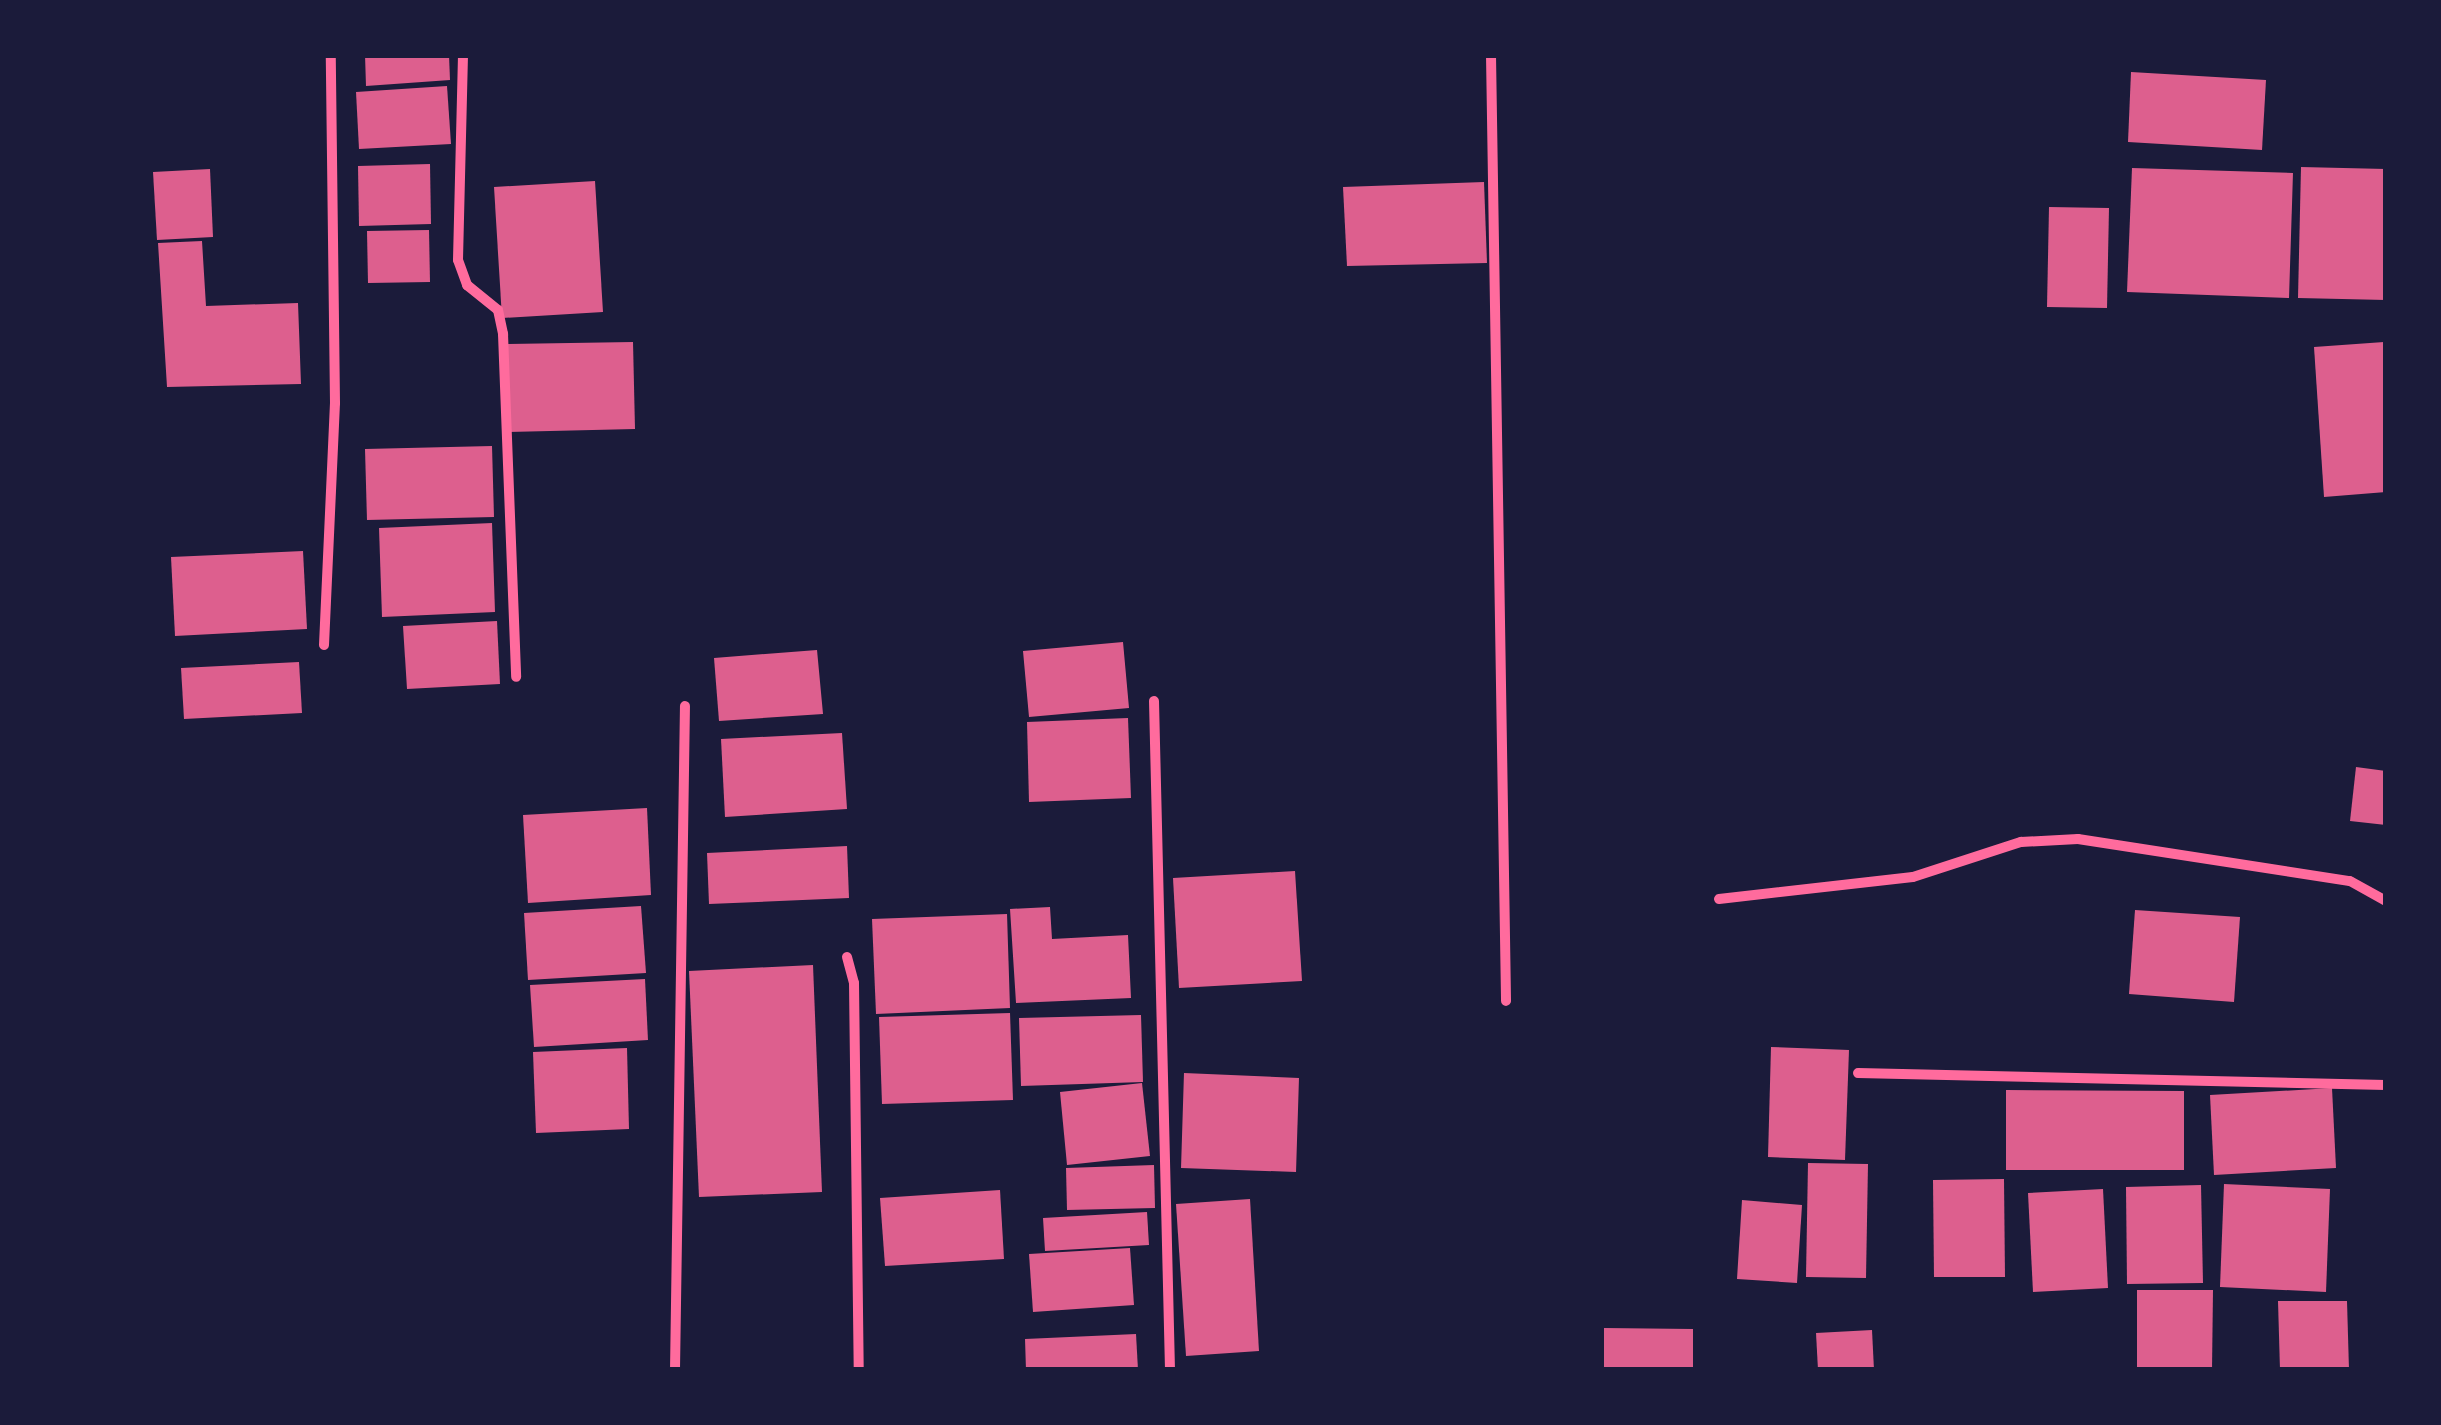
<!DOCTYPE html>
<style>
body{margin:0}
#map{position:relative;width:2441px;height:1425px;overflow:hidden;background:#1b1b3a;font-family:Raleway,sans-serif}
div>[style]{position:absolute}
.building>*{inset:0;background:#dd5f8e}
.minor>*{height:10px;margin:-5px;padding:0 5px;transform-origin:5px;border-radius:5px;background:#ff6b9d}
span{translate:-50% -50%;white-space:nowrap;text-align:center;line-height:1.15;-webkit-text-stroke:8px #1b1b3a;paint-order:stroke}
.frame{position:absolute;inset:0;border:58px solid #1b1b3a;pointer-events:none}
</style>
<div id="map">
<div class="building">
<i style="clip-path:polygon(365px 55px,449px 55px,450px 80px,366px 86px)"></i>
<i style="clip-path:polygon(2131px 72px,2266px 80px,2262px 150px,2128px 142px)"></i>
<i style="clip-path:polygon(447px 86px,451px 144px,359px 149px,356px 92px)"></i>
<i style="clip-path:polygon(430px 164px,431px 224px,359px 226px,358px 166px)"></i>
<i style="clip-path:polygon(2301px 167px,2386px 169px,2386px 300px,2298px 298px)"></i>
<i style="clip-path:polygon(2132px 168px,2293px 173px,2289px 298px,2127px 292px)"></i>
<i style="clip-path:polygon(210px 169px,213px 237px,157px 240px,153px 172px)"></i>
<i style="clip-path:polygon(595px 181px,603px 312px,502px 318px,494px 187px)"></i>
<i style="clip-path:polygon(1484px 182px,1487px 263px,1347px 266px,1343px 187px)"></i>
<i style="clip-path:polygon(2049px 207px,2109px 208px,2107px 308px,2047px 307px)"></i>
<i style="clip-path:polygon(429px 230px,430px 282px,368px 283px,367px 231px)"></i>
<i style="clip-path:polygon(202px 241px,206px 306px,298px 303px,301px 384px,167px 387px,158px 243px)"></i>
<i style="clip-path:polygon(633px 342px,635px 429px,506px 432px,504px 344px)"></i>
<i style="clip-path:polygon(2384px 342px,2386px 492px,2324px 497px,2314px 347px)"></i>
<i style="clip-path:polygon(492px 446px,494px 517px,367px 520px,365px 449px)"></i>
<i style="clip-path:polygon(492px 523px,495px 612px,382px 617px,379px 528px)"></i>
<i style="clip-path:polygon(303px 551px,307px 629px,175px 636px,171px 557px)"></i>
<i style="clip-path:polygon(497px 621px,500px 684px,407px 689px,403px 626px)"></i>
<i style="clip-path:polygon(1123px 642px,1129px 708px,1029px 717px,1023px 651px)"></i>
<i style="clip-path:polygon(817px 650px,823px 714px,719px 721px,714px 658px)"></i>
<i style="clip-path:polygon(299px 662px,302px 713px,184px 719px,181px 668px)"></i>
<i style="clip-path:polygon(1128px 718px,1131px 798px,1029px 802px,1027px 722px)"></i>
<i style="clip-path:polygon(842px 733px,847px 809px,725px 817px,721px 739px)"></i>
<i style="clip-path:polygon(2356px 767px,2386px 771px,2386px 825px,2350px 821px)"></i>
<i style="clip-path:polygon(647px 808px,651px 895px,528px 903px,523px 815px)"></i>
<i style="clip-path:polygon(847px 846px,849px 898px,709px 904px,707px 853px)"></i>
<i style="clip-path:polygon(1295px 871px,1302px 981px,1179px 988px,1173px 878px)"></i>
<i style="clip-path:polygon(641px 906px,646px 973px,528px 980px,524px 913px)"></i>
<i style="clip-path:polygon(1050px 907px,1052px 939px,1128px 935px,1131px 998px,1016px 1003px,1010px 909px)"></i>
<i style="clip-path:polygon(2135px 910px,2240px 917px,2234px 1002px,2129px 994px)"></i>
<i style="clip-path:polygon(1007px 914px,1010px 1008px,876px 1014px,872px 919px)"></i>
<i style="clip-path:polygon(813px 965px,822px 1192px,699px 1197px,689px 971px)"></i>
<i style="clip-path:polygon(645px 979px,648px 1040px,534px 1047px,530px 985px)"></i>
<i style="clip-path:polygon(1010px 1013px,1013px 1100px,882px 1104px,879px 1017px)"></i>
<i style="clip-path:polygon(1141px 1015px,1143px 1082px,1021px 1086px,1019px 1018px)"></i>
<i style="clip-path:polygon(1771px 1047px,1849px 1050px,1845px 1160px,1768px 1157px)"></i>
<i style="clip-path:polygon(627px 1048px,629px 1129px,536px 1133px,533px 1052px)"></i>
<i style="clip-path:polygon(1184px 1073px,1299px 1078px,1296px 1172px,1181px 1168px)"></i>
<i style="clip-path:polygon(1142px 1083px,1150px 1156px,1067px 1165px,1060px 1092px)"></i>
<i style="clip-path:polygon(2332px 1088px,2336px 1168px,2214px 1175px,2210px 1095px)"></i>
<i style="clip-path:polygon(2006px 1090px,2184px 1091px,2184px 1170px,2006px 1170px)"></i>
<i style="clip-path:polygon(1808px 1163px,1868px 1164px,1866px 1278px,1806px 1277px)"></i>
<i style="clip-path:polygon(1154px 1165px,1155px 1208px,1067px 1210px,1066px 1168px)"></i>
<i style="clip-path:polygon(2004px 1179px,2005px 1277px,1934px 1277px,1933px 1180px)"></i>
<i style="clip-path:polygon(2224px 1184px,2330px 1189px,2326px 1292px,2220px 1287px)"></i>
<i style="clip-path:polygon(2201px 1185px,2203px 1283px,2127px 1284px,2126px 1187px)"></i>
<i style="clip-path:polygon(2103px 1189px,2108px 1288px,2033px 1292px,2028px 1193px)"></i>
<i style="clip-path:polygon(1000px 1190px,1004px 1259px,885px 1266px,880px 1198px)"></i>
<i style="clip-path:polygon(1250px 1199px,1259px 1351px,1186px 1356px,1176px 1204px)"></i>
<i style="clip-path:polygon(1742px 1200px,1802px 1205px,1797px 1283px,1737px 1279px)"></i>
<i style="clip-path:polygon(1147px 1212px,1149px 1245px,1045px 1251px,1043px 1218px)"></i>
<i style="clip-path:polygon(1130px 1248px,1134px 1305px,1033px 1312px,1029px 1254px)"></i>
<i style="clip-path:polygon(2137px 1290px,2213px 1290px,2212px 1370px,2137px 1370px)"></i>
<i style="clip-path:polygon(2278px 1301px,2347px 1301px,2349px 1370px,2280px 1370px)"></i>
<i style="clip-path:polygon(1604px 1328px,1693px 1329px,1693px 1370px,1604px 1370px)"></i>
<i style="clip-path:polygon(1872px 1330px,1874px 1370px,1818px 1370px,1816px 1333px)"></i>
<i style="clip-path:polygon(1136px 1334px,1138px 1370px,1026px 1370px,1025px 1339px)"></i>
</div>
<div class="minor">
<i style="left:463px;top:55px;width:205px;rotate:91.4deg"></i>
<i style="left:458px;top:260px;width:27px;rotate:70deg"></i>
<i style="left:467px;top:285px;width:40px;rotate:39deg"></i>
<i style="left:498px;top:310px;width:25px;rotate:78deg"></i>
<i style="left:503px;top:334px;width:343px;rotate:87.8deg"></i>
<i style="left:1491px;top:55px;width:946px;rotate:89.09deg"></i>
<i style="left:324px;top:645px;width:242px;rotate:-87.4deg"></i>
<i style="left:335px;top:403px;width:348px;rotate:-90.7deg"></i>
<i style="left:1154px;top:701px;width:669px;rotate:88.63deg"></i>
<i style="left:1719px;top:899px;width:195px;rotate:-6.5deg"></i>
<i style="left:1913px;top:877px;width:114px;rotate:-18deg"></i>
<i style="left:2021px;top:842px;width:57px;rotate:-3deg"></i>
<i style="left:2078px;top:839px;width:275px;rotate:8.8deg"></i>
<i style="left:2350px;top:881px;width:41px;rotate:29.1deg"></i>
<i style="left:847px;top:957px;width:27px;rotate:75deg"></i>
<i style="left:854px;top:983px;width:387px;rotate:89.3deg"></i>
<i style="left:1858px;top:1073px;width:528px;rotate:1.3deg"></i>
<i style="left:675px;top:1370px;width:664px;rotate:-89.14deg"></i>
</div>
<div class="frame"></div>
</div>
